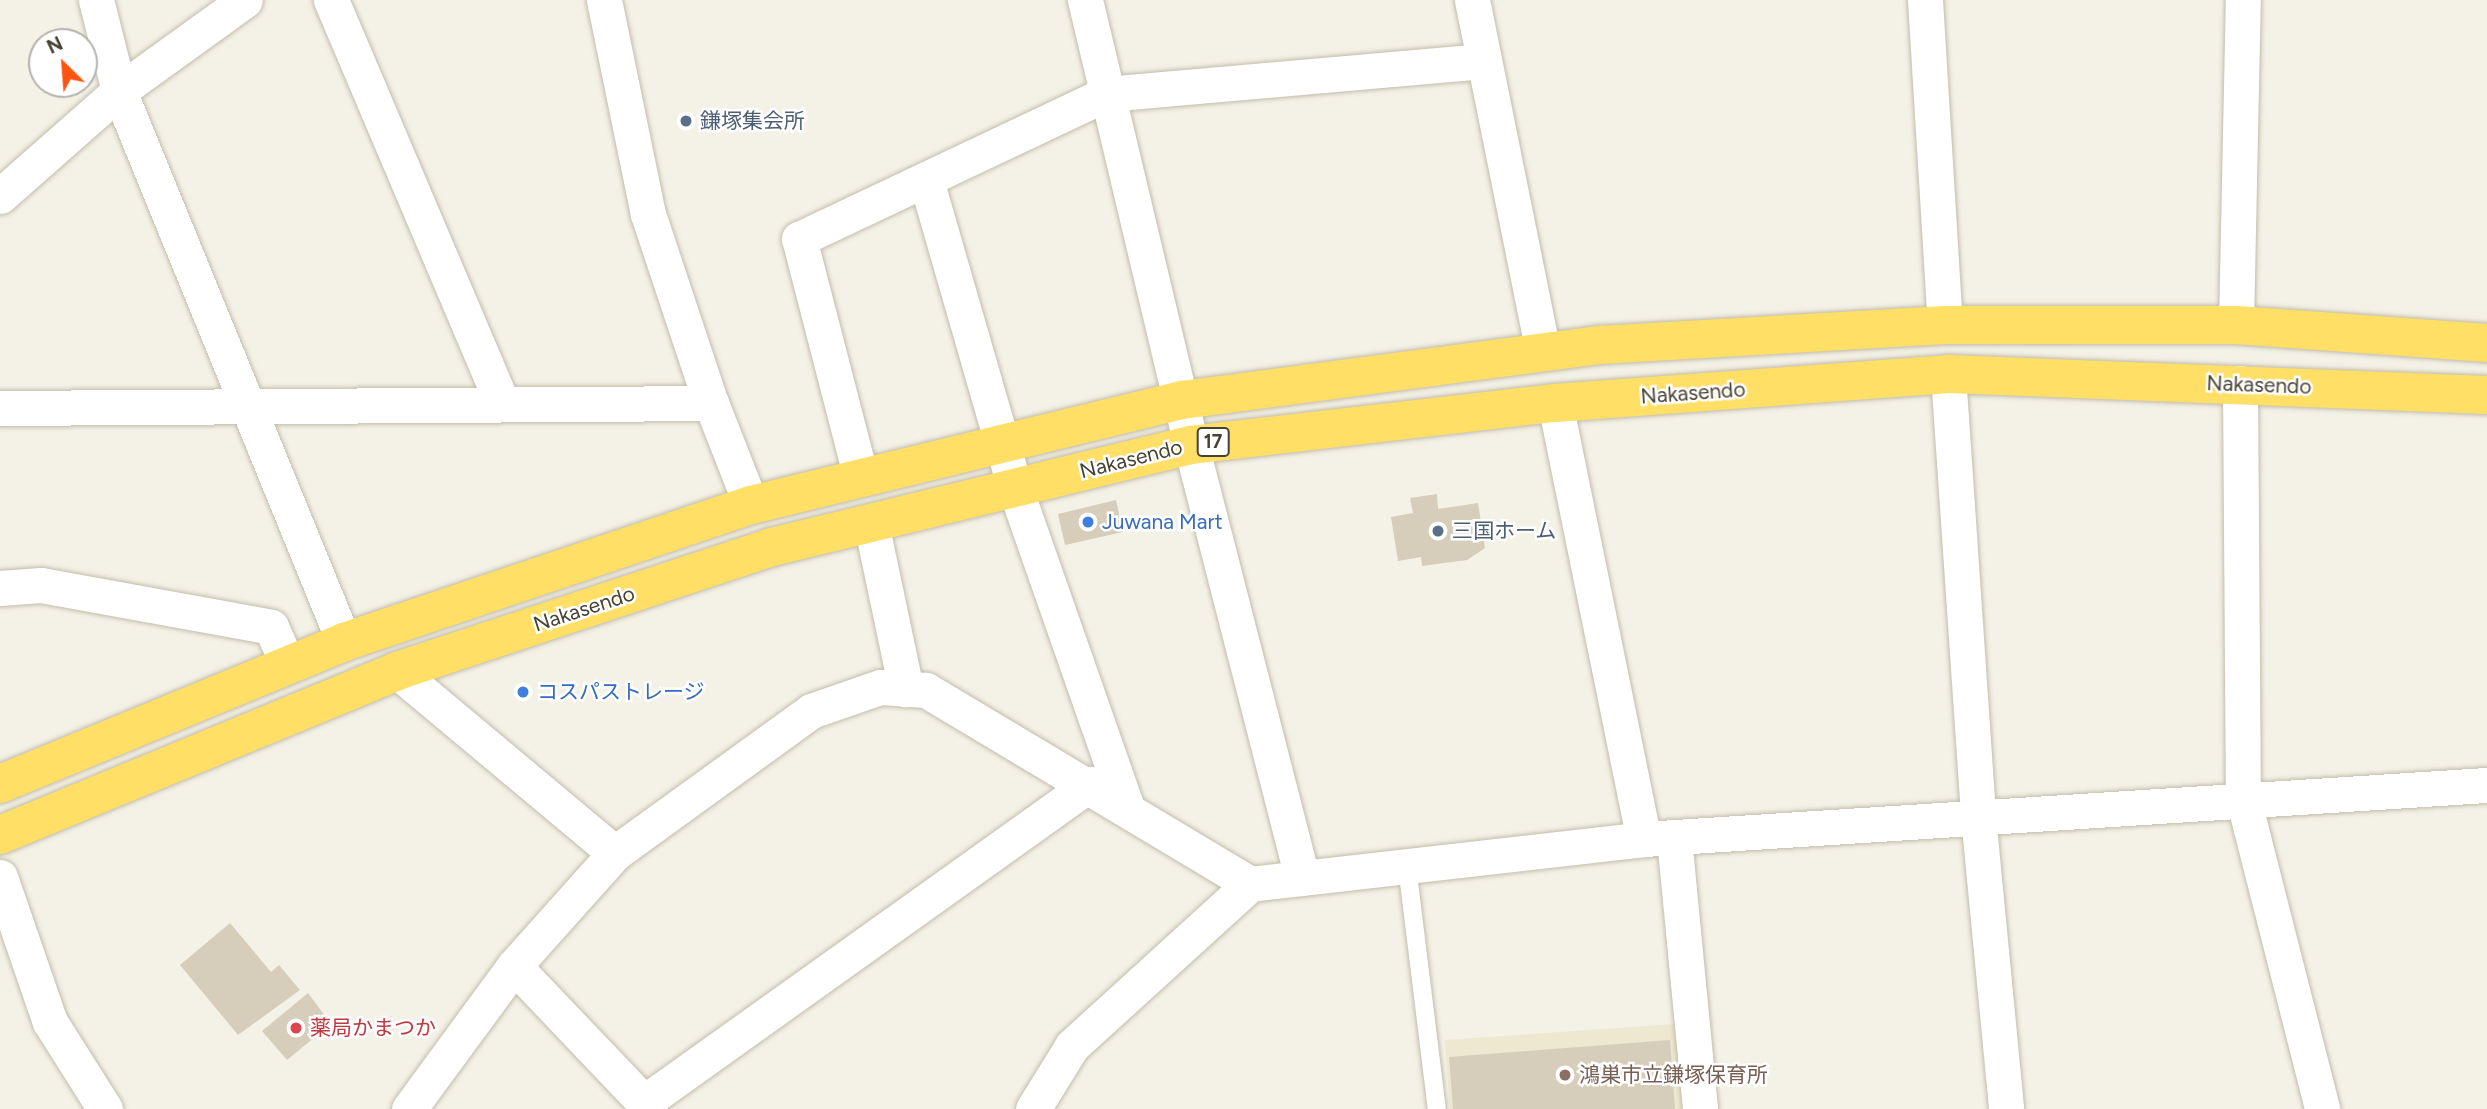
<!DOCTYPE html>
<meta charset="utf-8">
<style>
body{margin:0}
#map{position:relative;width:2487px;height:1109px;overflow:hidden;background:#f4f1e6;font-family:Figtree,"Noto Sans JP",sans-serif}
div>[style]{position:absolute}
.education>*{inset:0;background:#ede8cf}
.building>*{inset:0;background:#d6cebb}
.roads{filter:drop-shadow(0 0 2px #c2bdab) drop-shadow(0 0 2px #c2bdab)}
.lane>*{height:18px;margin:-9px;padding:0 9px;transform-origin:9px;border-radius:9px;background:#fff}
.street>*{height:35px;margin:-17.5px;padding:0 17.5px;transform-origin:17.5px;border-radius:17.5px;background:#fff}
.highway>*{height:38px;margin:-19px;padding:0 19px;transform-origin:19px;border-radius:19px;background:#ffdf65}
.dots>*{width:19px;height:19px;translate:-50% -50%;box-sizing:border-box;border:4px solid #fff;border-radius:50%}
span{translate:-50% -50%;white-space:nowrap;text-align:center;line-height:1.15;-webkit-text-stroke:5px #fff;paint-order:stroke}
.shield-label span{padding:2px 5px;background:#fff;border:2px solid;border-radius:5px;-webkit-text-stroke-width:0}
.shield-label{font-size:19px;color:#464235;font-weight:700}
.service-label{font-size:21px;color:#4e5e75}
.left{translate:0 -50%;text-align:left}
.street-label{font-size:21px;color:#464235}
.shop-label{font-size:21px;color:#366cbe}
.health-label{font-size:21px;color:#be3a42}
.education-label{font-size:21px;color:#785e54}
.north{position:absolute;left:28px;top:28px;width:70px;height:70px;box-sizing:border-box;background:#fff;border:2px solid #b5b3ae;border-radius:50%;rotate:335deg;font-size:19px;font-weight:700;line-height:28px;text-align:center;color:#464235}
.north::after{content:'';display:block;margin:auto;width:24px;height:32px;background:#ff5311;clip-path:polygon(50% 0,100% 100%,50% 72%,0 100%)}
</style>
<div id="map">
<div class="education">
<i style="clip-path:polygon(1677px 1024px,1686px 1109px,1450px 1109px,1445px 1040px)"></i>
</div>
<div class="building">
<i style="clip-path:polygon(1437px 494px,1438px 509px,1478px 503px,1485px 548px,1467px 560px,1422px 566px,1421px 557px,1398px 561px,1391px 517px,1413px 513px,1410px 498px)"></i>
<i style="clip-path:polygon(1116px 500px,1123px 532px,1065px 545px,1058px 514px)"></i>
<i style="clip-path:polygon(230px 923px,271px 972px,279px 965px,300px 990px,238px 1035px,180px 965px)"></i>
<i style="clip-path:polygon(308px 993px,331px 1024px,287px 1060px,262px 1031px)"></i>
<i style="clip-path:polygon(1670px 1040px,1675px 1109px,1453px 1109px,1449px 1057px)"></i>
</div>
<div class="roads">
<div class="lane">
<i style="left:1407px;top:866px;width:245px;rotate:83deg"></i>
</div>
<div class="street">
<i style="left:96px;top:0;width:94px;rotate:75.8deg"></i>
<i style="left:119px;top:91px;width:595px;rotate:67.79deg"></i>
<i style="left:331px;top:0;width:438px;rotate:67deg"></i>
<i style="left:604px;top:0;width:218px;rotate:78.4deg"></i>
<i style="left:648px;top:214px;width:199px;rotate:71.6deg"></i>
<i style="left:711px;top:403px;width:110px;rotate:68.6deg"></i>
<i style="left:1085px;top:0;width:457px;rotate:76.6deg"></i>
<i style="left:1191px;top:445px;width:447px;rotate:75.6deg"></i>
<i style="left:1472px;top:0;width:359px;rotate:78.6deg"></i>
<i style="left:1925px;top:0;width:326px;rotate:86.5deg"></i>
<i style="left:926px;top:180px;width:321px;rotate:73.9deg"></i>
<i style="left:1015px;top:488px;width:338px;rotate:70.7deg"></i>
<i style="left:0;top:196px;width:159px;rotate:-41.4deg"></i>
<i style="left:119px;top:91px;width:155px;rotate:-35.8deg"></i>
<i style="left:2236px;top:325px;width:325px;rotate:-88.8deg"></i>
<i style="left:1948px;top:374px;width:443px;rotate:86.1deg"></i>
<i style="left:1978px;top:816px;width:294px;rotate:84.5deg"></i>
<i style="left:2240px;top:383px;width:415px;rotate:89.6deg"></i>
<i style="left:2243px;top:798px;width:321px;rotate:75.7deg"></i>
<i style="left:1555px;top:403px;width:445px;rotate:78.5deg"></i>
<i style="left:0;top:408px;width:711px;rotate:-0.4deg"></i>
<i style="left:861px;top:478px;width:247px;rotate:-104.5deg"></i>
<i style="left:799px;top:239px;width:340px;rotate:-25.3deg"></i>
<i style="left:1106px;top:94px;width:379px;rotate:-5deg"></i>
<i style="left:871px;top:523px;width:170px;rotate:78.1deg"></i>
<i style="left:0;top:588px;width:41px;rotate:-4.2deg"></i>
<i style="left:41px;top:585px;width:234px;rotate:10.3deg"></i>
<i style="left:271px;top:627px;width:42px;rotate:65.9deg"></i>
<i style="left:397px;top:671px;width:284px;rotate:39.9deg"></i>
<i style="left:1674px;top:838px;width:272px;rotate:84.5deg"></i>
<i style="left:0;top:877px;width:153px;rotate:71deg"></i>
<i style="left:50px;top:1022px;width:103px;rotate:57.7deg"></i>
<i style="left:514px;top:966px;width:197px;rotate:46.4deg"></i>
<i style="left:646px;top:1101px;width:546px;rotate:-35.53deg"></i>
<i style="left:409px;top:1109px;width:177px;rotate:-53.7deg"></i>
<i style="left:514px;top:966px;width:152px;rotate:-48.2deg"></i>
<i style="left:615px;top:853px;width:242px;rotate:-35.9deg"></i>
<i style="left:811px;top:711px;width:73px;rotate:-19.2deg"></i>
<i style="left:880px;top:687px;width:46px;rotate:3.7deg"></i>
<i style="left:926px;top:690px;width:378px;rotate:30.9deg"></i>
<i style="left:1033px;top:1109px;width:74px;rotate:-58.2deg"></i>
<i style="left:1072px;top:1046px;width:241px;rotate:-42.3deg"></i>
<i style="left:1250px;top:884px;width:397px;rotate:-6.5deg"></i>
<i style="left:1644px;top:839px;width:845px;rotate:-3.67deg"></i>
</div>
<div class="highway">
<i style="left:0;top:784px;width:372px;rotate:-22.4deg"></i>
<i style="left:344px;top:642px;width:429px;rotate:-18.6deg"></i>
<i style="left:751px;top:505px;width:444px;rotate:-13.7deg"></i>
<i style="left:1182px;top:400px;width:422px;rotate:-7.5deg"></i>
<i style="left:1600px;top:345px;width:346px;rotate:-3.3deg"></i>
<i style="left:1945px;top:325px;width:291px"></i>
<i style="left:2236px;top:325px;width:252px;rotate:4.1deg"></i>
<i style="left:0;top:835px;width:430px;rotate:-22.4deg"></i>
<i style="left:397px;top:671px;width:395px;rotate:-18.3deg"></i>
<i style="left:772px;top:547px;width:431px;rotate:-13.7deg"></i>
<i style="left:1191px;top:445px;width:366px;rotate:-6.6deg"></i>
<i style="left:1555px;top:403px;width:394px;rotate:-4.2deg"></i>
<i style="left:1948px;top:374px;width:539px;rotate:2.23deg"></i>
</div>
</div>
<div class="dots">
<i style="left:686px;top:121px;background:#5c6f8a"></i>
<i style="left:1088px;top:522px;background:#3f7fe0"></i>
<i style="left:1438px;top:531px;background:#5c6f8a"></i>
<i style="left:523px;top:692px;background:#3f7fe0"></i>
<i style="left:296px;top:1028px;background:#e0444e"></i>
<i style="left:1565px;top:1075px;background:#8d6e63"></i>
</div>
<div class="shield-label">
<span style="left:1213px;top:442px">17</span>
</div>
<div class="service-label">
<span class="left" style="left:700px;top:121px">鎌塚集会所</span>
<span class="left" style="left:1452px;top:531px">三国ホーム</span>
</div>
<div class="street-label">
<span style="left:2259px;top:385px;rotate:2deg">Nakasendo</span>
<span style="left:1693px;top:393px;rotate:-4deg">Nakasendo</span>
<span style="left:1131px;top:459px;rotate:-14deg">Nakasendo</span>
<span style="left:584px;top:609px;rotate:-18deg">Nakasendo</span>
</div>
<div class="shop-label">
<span class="left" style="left:1102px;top:522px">Juwana Mart</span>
<span class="left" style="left:537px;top:692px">コスパストレージ</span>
</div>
<div class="health-label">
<span class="left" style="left:310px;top:1028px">薬局かまつか</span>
</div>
<div class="education-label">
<span class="left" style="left:1579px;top:1075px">鴻巣市立鎌塚保育所</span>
</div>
<div class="north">N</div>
</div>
